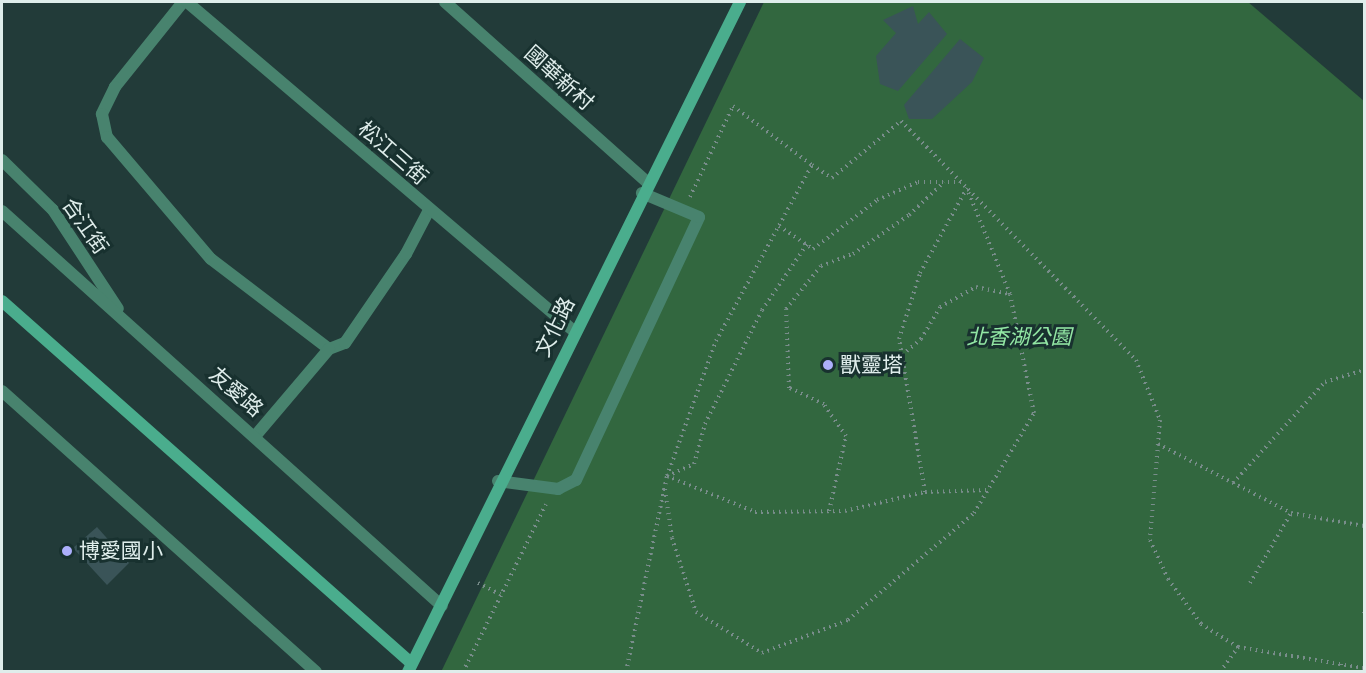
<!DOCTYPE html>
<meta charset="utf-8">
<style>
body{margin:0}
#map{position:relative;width:1366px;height:673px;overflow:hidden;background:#223b39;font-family:"Zilla Slab","Noto Sans TC",serif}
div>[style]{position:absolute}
.green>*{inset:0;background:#32673f}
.building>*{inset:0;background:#3a5458}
.path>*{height:4px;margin-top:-2px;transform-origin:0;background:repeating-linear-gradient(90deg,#798d8b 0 1.5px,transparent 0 6px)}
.lane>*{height:12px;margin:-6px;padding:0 6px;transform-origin:6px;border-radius:6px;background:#48836e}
.street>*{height:12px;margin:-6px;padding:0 6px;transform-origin:6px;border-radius:6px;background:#48836e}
.secondary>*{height:12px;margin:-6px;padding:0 6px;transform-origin:6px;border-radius:6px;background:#4aad8d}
.dots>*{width:16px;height:16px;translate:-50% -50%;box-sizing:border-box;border:3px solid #18312f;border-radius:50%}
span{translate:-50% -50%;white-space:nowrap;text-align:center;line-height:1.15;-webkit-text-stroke:6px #18312f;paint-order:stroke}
.street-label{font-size:21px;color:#dfedeb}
.park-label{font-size:21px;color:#92e7a4;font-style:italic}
.poi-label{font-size:21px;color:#dfedeb}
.left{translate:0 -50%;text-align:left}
.frame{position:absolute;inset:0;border:3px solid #dfedeb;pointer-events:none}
</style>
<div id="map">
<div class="green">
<i style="clip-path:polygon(764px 2px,1248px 2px,1364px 101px,1364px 671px,441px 672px)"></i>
</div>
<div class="building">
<i style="clip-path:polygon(913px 6px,918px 24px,929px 12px,947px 34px,898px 91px,880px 84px,876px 56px,896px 33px,883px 20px)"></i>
<i style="clip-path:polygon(960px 39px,984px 58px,972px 82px,932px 119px,909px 119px,904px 105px)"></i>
<i style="clip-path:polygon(97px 527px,129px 563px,107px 585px,73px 548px)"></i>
</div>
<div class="path">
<i style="left:690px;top:197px;width:101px;rotate:-64.7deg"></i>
<i style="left:733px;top:106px;width:99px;rotate:36.8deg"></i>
<i style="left:779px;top:226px;width:41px;rotate:34.1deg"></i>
<i style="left:813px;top:249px;width:81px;rotate:-37.4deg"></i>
<i style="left:877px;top:200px;width:45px;rotate:-23.7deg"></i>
<i style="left:918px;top:182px;width:43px"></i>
<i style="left:902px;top:355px;width:25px;rotate:-40deg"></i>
<i style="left:921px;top:339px;width:37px;rotate:-59deg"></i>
<i style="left:940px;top:307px;width:41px;rotate:-29.1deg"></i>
<i style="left:976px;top:287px;width:34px;rotate:12deg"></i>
<i style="left:1158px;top:444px;width:150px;rotate:27.4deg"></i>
<i style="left:1291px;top:513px;width:74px;rotate:10.1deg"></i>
<i style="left:667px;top:476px;width:95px;rotate:22.2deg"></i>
<i style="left:755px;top:512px;width:90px;rotate:-0.6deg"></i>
<i style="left:845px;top:511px;width:82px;rotate:-13.4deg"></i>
<i style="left:925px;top:492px;width:63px;rotate:-1.8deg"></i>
<i style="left:667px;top:476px;width:30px;rotate:-24deg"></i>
<i style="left:694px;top:464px;width:41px;rotate:-74.6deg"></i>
<i style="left:705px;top:424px;width:127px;rotate:-63.4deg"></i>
<i style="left:762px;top:310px;width:80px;rotate:-55.7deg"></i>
<i style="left:1233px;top:483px;width:137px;rotate:-47.7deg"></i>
<i style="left:1325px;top:382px;width:41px;rotate:-17.1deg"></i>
<i style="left:665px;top:489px;width:49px;rotate:81.9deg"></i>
<i style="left:672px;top:538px;width:78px;rotate:72deg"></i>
<i style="left:696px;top:612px;width:78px;rotate:31.8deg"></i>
<i style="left:762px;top:653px;width:92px;rotate:-21deg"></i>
<i style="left:848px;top:620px;width:165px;rotate:-40.3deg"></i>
<i style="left:974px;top:513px;width:117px;rotate:-59deg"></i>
<i style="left:1034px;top:413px;width:121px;rotate:-101.4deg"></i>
<i style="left:1010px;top:294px;width:111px;rotate:-112.2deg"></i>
<i style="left:925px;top:492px;width:155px;rotate:-99.6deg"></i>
<i style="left:899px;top:339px;width:69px;rotate:-72.3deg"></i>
<i style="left:920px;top:273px;width:97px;rotate:-61.1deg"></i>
<i style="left:829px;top:511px;width:77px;rotate:-77.2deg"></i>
<i style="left:846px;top:436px;width:39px;rotate:-125deg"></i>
<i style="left:824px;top:404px;width:38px;rotate:-155deg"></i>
<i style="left:789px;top:388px;width:79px;rotate:-92.2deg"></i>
<i style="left:786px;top:309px;width:55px;rotate:-50.9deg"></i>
<i style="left:821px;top:266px;width:34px;rotate:-21deg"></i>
<i style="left:853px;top:254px;width:68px;rotate:-34.9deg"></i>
<i style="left:909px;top:215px;width:48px;rotate:-43.3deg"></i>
<i style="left:478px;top:583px;width:25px;rotate:27deg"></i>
<i style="left:1250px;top:583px;width:81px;rotate:-59.6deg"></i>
<i style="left:1364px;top:613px;width:1px;rotate:-90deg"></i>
<i style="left:1341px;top:664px;width:8px;rotate:90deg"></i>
<i style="left:463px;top:672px;width:187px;rotate:-63.7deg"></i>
<i style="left:626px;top:672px;width:200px;rotate:-78.2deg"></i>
<i style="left:667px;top:476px;width:144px;rotate:-70.1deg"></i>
<i style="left:716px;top:341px;width:200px;rotate:-61.4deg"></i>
<i style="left:812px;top:165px;width:24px;rotate:33deg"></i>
<i style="left:832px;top:178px;width:89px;rotate:-39.6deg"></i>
<i style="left:901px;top:121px;width:335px;rotate:45.5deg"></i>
<i style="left:1136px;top:360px;width:65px;rotate:68.2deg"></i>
<i style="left:1160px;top:420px;width:120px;rotate:94.8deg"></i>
<i style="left:1150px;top:540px;width:43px;rotate:65.2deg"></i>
<i style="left:1168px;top:579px;width:56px;rotate:53.7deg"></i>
<i style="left:1201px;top:624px;width:44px;rotate:31.9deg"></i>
<i style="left:1238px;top:647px;width:128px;rotate:9.5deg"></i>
<i style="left:1220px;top:672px;width:31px;rotate:-54deg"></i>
</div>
<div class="lane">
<i style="left:183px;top:2px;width:109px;rotate:128.7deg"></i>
<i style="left:115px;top:87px;width:30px;rotate:116deg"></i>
<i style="left:102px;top:114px;width:24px;rotate:78deg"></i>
<i style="left:107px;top:137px;width:160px;rotate:49.6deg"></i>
<i style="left:211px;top:259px;width:148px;rotate:37.3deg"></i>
<i style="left:329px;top:349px;width:17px;rotate:-21deg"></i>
<i style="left:345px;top:343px;width:108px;rotate:-55.6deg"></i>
<i style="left:406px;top:254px;width:50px;rotate:-62.4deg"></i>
<i style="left:445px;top:2px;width:272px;rotate:41.7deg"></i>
<i style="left:256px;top:435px;width:113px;rotate:-49.7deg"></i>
<i style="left:498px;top:481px;width:61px;rotate:7.6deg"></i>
<i style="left:558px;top:489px;width:20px;rotate:-27deg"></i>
<i style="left:576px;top:480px;width:290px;rotate:-64.9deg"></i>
<i style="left:699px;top:217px;width:62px;rotate:-157.2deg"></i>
</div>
<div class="street">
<i style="left:187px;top:2px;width:509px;rotate:40.38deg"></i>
<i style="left:2px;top:160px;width:71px;rotate:44.4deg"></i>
<i style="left:53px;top:210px;width:118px;rotate:56.7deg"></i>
<i style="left:2px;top:211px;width:591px;rotate:41.92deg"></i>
<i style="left:2px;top:391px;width:421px;rotate:41.8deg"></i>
</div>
<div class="secondary">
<i style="left:2px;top:301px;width:546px;rotate:41.51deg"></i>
<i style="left:408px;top:672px;width:748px;rotate:-63.64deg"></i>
</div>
<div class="dots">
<i style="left:828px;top:365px;background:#acaffb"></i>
<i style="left:67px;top:551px;background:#acaffb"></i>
</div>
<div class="street-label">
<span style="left:559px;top:78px;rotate:42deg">國華新村</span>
<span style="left:393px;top:153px;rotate:41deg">松江三街</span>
<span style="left:85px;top:226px;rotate:55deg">合江街</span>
<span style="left:555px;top:327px;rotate:-64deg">文化路</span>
<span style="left:236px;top:392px;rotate:41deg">友愛路</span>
</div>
<div class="park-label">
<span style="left:1019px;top:337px">北香湖公園</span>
</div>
<div class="poi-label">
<span class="left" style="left:840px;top:365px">獸靈塔</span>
<span class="left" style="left:79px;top:551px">博愛國小</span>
</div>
<div class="frame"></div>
</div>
